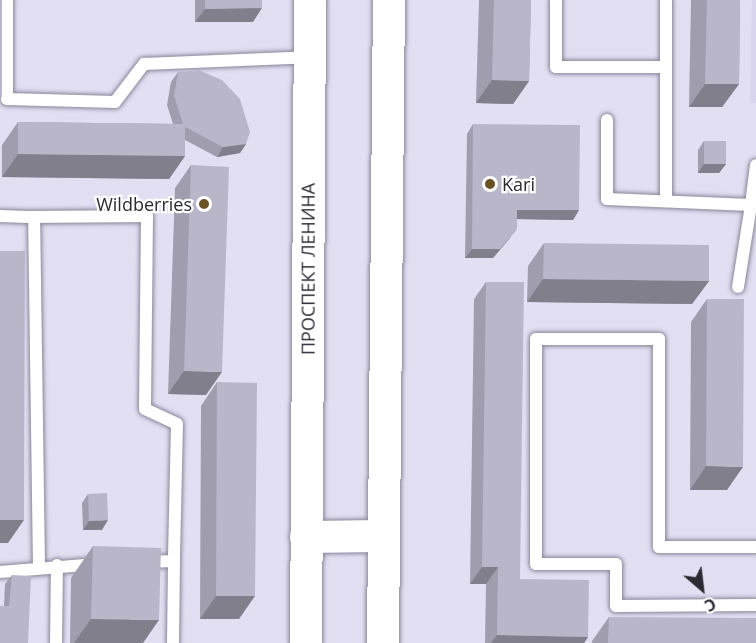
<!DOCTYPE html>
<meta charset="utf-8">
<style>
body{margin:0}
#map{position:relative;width:756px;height:643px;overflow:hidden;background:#e2dff3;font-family:"Open Sans",sans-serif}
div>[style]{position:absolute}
.built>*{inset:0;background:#d9d5f1}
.roads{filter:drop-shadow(0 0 2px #8a879a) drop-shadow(0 0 2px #8a879a)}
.service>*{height:12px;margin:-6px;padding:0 6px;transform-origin:6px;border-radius:6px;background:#fff}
.secondary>*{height:32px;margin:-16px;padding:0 16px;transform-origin:16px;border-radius:16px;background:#fff}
.wall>*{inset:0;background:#9f9dae}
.shaded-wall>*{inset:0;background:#827f8d}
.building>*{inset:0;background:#b9b6ca}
.dots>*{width:16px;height:16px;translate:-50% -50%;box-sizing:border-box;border:3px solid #fff;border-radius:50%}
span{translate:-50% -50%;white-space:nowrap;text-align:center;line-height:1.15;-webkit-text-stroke:4.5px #fff;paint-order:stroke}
.poi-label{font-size:18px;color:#2b2931}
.left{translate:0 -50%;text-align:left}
.right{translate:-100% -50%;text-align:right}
.street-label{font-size:18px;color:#2b2931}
.north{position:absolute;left:672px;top:559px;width:60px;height:60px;-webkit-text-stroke:4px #fff;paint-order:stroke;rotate:152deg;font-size:16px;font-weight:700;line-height:24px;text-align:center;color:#2b2931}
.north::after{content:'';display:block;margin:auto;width:21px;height:27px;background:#2b2931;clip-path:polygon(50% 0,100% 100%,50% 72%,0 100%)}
</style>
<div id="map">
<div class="built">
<i style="clip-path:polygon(752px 0,756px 0,756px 103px,750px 103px)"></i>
</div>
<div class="roads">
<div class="service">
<i style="left:7px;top:0;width:99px;rotate:90deg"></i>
<i style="left:7px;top:99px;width:108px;rotate:1.6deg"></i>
<i style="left:115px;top:102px;width:48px;rotate:-52.7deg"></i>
<i style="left:144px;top:64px;width:164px;rotate:-2.4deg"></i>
<i style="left:556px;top:0;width:67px;rotate:90deg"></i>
<i style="left:556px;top:67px;width:110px"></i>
<i style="left:666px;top:0;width:199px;rotate:90deg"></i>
<i style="left:607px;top:120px;width:79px;rotate:90deg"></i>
<i style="left:607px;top:199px;width:144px;rotate:2.4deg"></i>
<i style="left:751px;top:205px;width:40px;rotate:-82.9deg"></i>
<i style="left:0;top:216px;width:34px;rotate:2deg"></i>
<i style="left:738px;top:287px;width:83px;rotate:-81deg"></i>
<i style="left:756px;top:547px;width:97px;rotate:180deg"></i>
<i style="left:659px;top:547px;width:208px;rotate:-90deg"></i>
<i style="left:659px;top:339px;width:123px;rotate:180deg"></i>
<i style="left:536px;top:339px;width:225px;rotate:90deg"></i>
<i style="left:536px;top:564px;width:80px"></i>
<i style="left:616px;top:564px;width:42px;rotate:90deg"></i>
<i style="left:616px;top:606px;width:140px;rotate:-0.4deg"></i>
<i style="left:39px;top:568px;width:351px;rotate:-90.8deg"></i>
<i style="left:34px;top:217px;width:113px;rotate:-0.5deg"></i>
<i style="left:147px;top:216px;width:193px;rotate:90.6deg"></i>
<i style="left:145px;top:409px;width:35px;rotate:25deg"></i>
<i style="left:177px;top:424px;width:137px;rotate:91.3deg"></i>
<i style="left:174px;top:561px;width:29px;rotate:178deg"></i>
<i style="left:0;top:572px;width:97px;rotate:-4.7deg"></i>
<i style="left:56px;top:643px;width:78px;rotate:-89.3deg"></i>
<i style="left:173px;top:643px;width:82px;rotate:-89.3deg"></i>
</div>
<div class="secondary">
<i style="left:306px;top:537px;width:75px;rotate:-0.8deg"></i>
<i style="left:306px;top:643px;width:643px;rotate:-89.64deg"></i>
<i style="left:383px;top:643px;width:643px;rotate:-89.47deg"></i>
</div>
</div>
<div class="wall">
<i style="clip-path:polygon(195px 0,262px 0,253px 22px,195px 22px)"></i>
<i style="clip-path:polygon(479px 0,531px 0,529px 81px,513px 104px,476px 103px)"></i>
<i style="clip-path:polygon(691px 0,740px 0,739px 84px,722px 107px,689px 107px)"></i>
<i style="clip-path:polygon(178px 72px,246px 144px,240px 153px,217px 157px,185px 140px,185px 156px,169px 179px,2px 177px,2px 145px,18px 122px,173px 124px,167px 105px,171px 82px)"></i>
<i style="clip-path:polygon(473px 124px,579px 210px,573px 220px,517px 219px,510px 238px,493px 258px,465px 258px,467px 134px)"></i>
<i style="clip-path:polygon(704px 141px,726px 164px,719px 173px,698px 173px,698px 150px)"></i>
<i style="clip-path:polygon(191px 165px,206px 395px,168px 394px,175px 188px)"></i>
<i style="clip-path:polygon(544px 243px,709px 281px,692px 304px,527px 302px,528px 266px)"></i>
<i style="clip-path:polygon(486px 282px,520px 579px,588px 637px,584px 643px,485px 643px,486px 584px,470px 584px,474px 299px)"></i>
<i style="clip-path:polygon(707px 299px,727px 490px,690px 490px,691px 322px)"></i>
<i style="clip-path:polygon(217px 382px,239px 619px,200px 619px,201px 406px)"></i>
<i style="clip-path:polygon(88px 494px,102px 530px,83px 530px,82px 503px)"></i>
<i style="clip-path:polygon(93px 546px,143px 643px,70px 643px,71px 578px)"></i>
<i style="clip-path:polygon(12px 575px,28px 643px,4px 606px,5px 584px)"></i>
<i style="clip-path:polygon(609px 617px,756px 643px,592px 643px,592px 641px)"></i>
</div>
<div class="shaded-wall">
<i style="clip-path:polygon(262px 8px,253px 22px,195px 22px,205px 9px)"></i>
<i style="clip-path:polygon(492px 80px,529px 81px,513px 104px,476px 103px)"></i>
<i style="clip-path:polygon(705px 84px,739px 84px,722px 107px,689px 107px)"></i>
<i style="clip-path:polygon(246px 144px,240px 153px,217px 157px,223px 147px)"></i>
<i style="clip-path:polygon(18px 154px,185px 156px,169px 179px,2px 177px)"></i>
<i style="clip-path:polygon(704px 164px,726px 164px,719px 173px,698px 173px)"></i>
<i style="clip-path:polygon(517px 210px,579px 210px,573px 220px,511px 219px)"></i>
<i style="clip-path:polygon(517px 229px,493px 258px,465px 258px,472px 249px)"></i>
<i style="clip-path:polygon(543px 279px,709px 281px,692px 304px,527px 302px)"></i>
<i style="clip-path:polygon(184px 371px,222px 372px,206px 395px,168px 394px)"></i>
<i style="clip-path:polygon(706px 466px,743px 467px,727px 490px,690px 490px)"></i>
<i style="clip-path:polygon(0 520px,24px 520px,8px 543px,0 543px)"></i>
<i style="clip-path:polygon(108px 520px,102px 530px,83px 530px,89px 521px)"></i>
<i style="clip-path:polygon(482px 567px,498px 567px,486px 584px,470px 584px)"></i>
<i style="clip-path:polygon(216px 596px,255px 596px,239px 619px,200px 619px)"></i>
<i style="clip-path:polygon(91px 619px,159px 620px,143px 643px,74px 643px)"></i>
<i style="clip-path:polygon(497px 635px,588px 637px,584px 643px,491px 643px)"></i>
</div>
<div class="building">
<i style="clip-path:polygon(0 0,2px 0,2px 97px,0 97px)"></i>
<i style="clip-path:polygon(205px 0,262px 0,262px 8px,205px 9px)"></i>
<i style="clip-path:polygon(494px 0,531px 0,529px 81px,492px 80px)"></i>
<i style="clip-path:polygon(707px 0,740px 0,739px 84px,705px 84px)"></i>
<i style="clip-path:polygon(199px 70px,222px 80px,240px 99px,250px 132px,246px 144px,223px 147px,185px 127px,185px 124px,183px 124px,174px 96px,178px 72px)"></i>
<i style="clip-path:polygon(18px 122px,185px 124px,185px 156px,18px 154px)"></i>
<i style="clip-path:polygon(473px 124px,580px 125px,579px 210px,517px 210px,517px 229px,500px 249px,472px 249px)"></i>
<i style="clip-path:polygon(704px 141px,726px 141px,726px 164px,704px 164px)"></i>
<i style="clip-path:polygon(191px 165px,229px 167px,222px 372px,184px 371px)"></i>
<i style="clip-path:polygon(544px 243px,709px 245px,709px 281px,543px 279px)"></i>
<i style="clip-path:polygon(0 251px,25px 251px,24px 520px,0 520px)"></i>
<i style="clip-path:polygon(486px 282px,524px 282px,520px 579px,589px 580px,588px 637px,497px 635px,498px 567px,482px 567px)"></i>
<i style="clip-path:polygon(707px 299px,744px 299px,743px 467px,706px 466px)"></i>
<i style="clip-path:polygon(217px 382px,257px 383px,255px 596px,216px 596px)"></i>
<i style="clip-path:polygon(107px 493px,108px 520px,89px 521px,88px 494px)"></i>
<i style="clip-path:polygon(93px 546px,161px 548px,159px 620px,91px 619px)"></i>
<i style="clip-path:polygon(12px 575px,31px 576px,28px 643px,0 643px,0 606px,9px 606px)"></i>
<i style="clip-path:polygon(609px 617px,756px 618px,756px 643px,608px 643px)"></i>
</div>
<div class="dots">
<i style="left:490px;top:184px;background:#6a5323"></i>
<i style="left:204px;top:204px;background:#6a5323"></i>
</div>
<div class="poi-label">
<span class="left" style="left:502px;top:184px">Kari</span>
<span class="right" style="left:192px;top:204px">Wildberries</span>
</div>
<div class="street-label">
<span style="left:308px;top:269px;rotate:-90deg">ПРОСПЕКТ ЛЕНИНА</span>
</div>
<div class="north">С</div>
</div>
